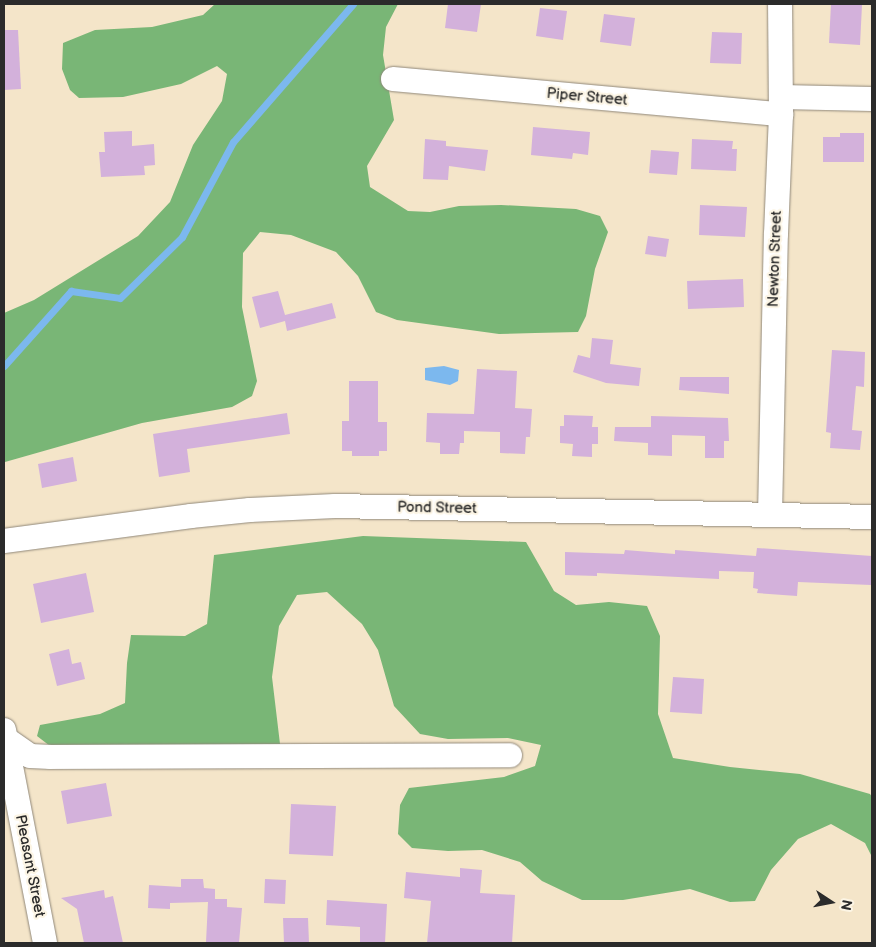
<!DOCTYPE html>
<style>
body{margin:0}
#map{position:relative;width:876px;height:947px;overflow:hidden;background:#f4e5c9;font-family:"Balsamiq Sans",sans-serif}
div>[style]{position:absolute}
.forest>*{inset:0;background:#79b676}
.water>*{inset:0;background:#7cb8ee}
.stream>*{height:7px;margin:-3.5px;padding:0 3.5px;transform-origin:3.5px;border-radius:3.5px;background:#7cb8ee}
.building>*{inset:0;background:#d3b1db}
.roads{filter:drop-shadow(0 0 1px #90887a) drop-shadow(0 0 1px #90887a)}
.minor>*{height:24px;margin:-12px;padding:0 12px;transform-origin:12px;border-radius:12px;background:#fff}
span{translate:-50% -50%;white-space:nowrap;text-align:center;line-height:1.15;-webkit-text-stroke:4.5px #fcf5e5;paint-order:stroke}
.street-label{font-size:15px;color:#2b2b2b}
.frame{position:absolute;inset:0;border:5px solid #2b2b2b;pointer-events:none}
.north{position:absolute;left:806px;top:877px;width:50px;height:50px;-webkit-text-stroke:4px #fcf5e5;paint-order:stroke;rotate:101deg;font-size:14px;font-weight:700;line-height:20px;text-align:center;color:#2b2b2b}
.north::after{content:'';display:block;margin:auto;width:18px;height:22px;background:#2b2b2b;clip-path:polygon(50% 0,100% 100%,50% 72%,0 100%)}
</style>
<div id="map">
<div class="forest">
<i style="clip-path:polygon(215px 4px,398px 4px,386px 27px,383px 55px,394px 120px,367px 166px,370px 187px,408px 211px,430px 212px,459px 206px,501px 205px,576px 209px,600px 216px,608px 232px,595px 269px,586px 316px,578px 332px,535px 333px,499px 334px,397px 320px,376px 312px,358px 276px,336px 252px,291px 235px,260px 232px,243px 253px,242px 307px,257px 381px,252px 396px,232px 407px,142px 423px,5px 462px,4px 313px,34px 300px,138px 236px,170px 202px,193px 145px,222px 101px,227px 74px,217px 66px,181px 84px,123px 97px,79px 98px,70px 90px,62px 69px,63px 43px,95px 30px,152px 27px,203px 15px)"></i>
<i style="clip-path:polygon(363px 536px,526px 542px,554px 591px,576px 605px,609px 602px,647px 606px,660px 636px,658px 714px,673px 758px,730px 767px,800px 774px,870px 794px,872px 797px,872px 857px,865px 843px,831px 824px,798px 839px,771px 870px,755px 901px,730px 902px,690px 889px,623px 900px,582px 900px,542px 881px,520px 862px,482px 850px,448px 851px,412px 848px,398px 834px,400px 805px,409px 788px,504px 777px,535px 766px,541px 745px,508px 738px,448px 739px,420px 734px,394px 706px,378px 650px,362px 624px,327px 592px,297px 595px,279px 626px,272px 677px,280px 744px,81px 748px,50px 746px,37px 736px,40px 725px,100px 714px,125px 703px,127px 663px,131px 635px,185px 636px,207px 624px,214px 555px)"></i>
</div>
<div class="water">
<i style="clip-path:polygon(444px 366px,459px 370px,458px 381px,450px 385px,425px 380px,425px 368px)"></i>
</div>
<div class="stream">
<i style="left:4px;top:366px;width:101px;rotate:-48.2deg"></i>
<i style="left:71px;top:291px;width:49px;rotate:8.1deg"></i>
<i style="left:120px;top:298px;width:87px;rotate:-44.5deg"></i>
<i style="left:182px;top:237px;width:108px;rotate:-61.8deg"></i>
<i style="left:233px;top:142px;width:183px;rotate:-49deg"></i>
</div>
<div class="building">
<i style="clip-path:polygon(448px 4px,481px 4px,477px 32px,445px 28px)"></i>
<i style="clip-path:polygon(831px 4px,862px 5px,860px 45px,829px 43px)"></i>
<i style="clip-path:polygon(540px 8px,567px 11px,563px 40px,536px 36px)"></i>
<i style="clip-path:polygon(604px 14px,635px 18px,631px 46px,600px 42px)"></i>
<i style="clip-path:polygon(4px 30px,18px 30px,21px 89px,4px 90px)"></i>
<i style="clip-path:polygon(712px 32px,742px 33px,741px 64px,710px 63px)"></i>
<i style="clip-path:polygon(533px 127px,590px 132px,588px 155px,573px 153px,572px 159px,531px 155px)"></i>
<i style="clip-path:polygon(132px 131px,132px 146px,154px 144px,155px 165px,144px 166px,145px 175px,101px 177px,99px 152px,105px 152px,104px 132px)"></i>
<i style="clip-path:polygon(840px 133px,864px 133px,864px 162px,823px 162px,823px 137px,840px 137px)"></i>
<i style="clip-path:polygon(425px 139px,446px 141px,446px 146px,488px 150px,485px 171px,449px 166px,448px 180px,423px 179px)"></i>
<i style="clip-path:polygon(692px 139px,733px 141px,732px 149px,737px 149px,736px 171px,691px 169px)"></i>
<i style="clip-path:polygon(651px 150px,679px 152px,677px 175px,649px 173px)"></i>
<i style="clip-path:polygon(700px 205px,747px 207px,745px 237px,699px 235px)"></i>
<i style="clip-path:polygon(648px 236px,669px 239px,666px 257px,645px 254px)"></i>
<i style="clip-path:polygon(743px 279px,744px 307px,688px 309px,687px 281px)"></i>
<i style="clip-path:polygon(278px 291px,285px 315px,332px 303px,336px 318px,287px 331px,285px 321px,260px 328px,252px 297px)"></i>
<i style="clip-path:polygon(592px 338px,613px 340px,610px 364px,641px 368px,639px 386px,606px 383px,573px 372px,578px 355px,590px 358px)"></i>
<i style="clip-path:polygon(832px 350px,865px 352px,864px 387px,856px 386px,852px 430px,862px 431px,860px 450px,830px 448px,831px 433px,826px 432px)"></i>
<i style="clip-path:polygon(477px 369px,517px 371px,515px 408px,532px 409px,530px 437px,526px 437px,525px 454px,500px 453px,500px 432px,464px 431px,464px 443px,460px 443px,459px 454px,440px 454px,440px 443px,426px 442px,427px 413px,474px 414px)"></i>
<i style="clip-path:polygon(680px 377px,729px 377px,729px 394px,679px 390px)"></i>
<i style="clip-path:polygon(349px 381px,378px 381px,378px 422px,387px 422px,387px 451px,379px 451px,379px 456px,352px 456px,352px 451px,342px 451px,342px 421px,349px 421px)"></i>
<i style="clip-path:polygon(287px 413px,290px 434px,187px 449px,190px 472px,159px 477px,153px 434px)"></i>
<i style="clip-path:polygon(564px 415px,593px 416px,592px 427px,598px 427px,598px 444px,592px 444px,592px 457px,572px 456px,573px 444px,560px 443px,560px 426px,564px 426px)"></i>
<i style="clip-path:polygon(651px 416px,728px 418px,729px 441px,724px 441px,724px 458px,705px 458px,705px 436px,672px 435px,672px 456px,648px 455px,648px 443px,614px 441px,615px 427px,651px 427px)"></i>
<i style="clip-path:polygon(73px 457px,77px 481px,42px 488px,38px 464px)"></i>
<i style="clip-path:polygon(757px 548px,872px 556px,871px 585px,798px 582px,797px 596px,757px 593px,758px 589px,753px 588px,754px 572px,719px 571px,719px 579px,597px 573px,597px 576px,565px 575px,565px 552px,624px 554px,625px 550px,675px 554px,675px 550px,756px 556px)"></i>
<i style="clip-path:polygon(86px 573px,94px 612px,41px 623px,33px 584px)"></i>
<i style="clip-path:polygon(69px 649px,72px 664px,81px 662px,85px 679px,57px 686px,49px 654px)"></i>
<i style="clip-path:polygon(673px 677px,704px 679px,702px 714px,670px 712px)"></i>
<i style="clip-path:polygon(106px 783px,112px 816px,67px 824px,61px 791px)"></i>
<i style="clip-path:polygon(291px 804px,336px 806px,333px 856px,289px 854px)"></i>
<i style="clip-path:polygon(460px 868px,482px 870px,480px 893px,515px 895px,512px 943px,427px 943px,431px 901px,404px 898px,406px 872px,460px 877px)"></i>
<i style="clip-path:polygon(181px 879px,203px 879px,204px 888px,215px 889px,215px 899px,227px 899px,227px 907px,242px 908px,239px 943px,206px 942px,208px 902px,170px 903px,170px 909px,148px 908px,149px 885px,181px 887px)"></i>
<i style="clip-path:polygon(265px 879px,286px 880px,285px 904px,264px 903px)"></i>
<i style="clip-path:polygon(104px 890px,105px 898px,113px 896px,123px 943px,84px 943px,77px 909px,61px 898px)"></i>
<i style="clip-path:polygon(327px 900px,387px 904px,385px 943px,360px 943px,360px 927px,326px 925px)"></i>
<i style="clip-path:polygon(283px 918px,308px 918px,309px 943px,284px 943px)"></i>
</div>
<div class="roads">
<div class="minor">
<i style="left:393px;top:79px;width:390px;rotate:5.2deg"></i>
<i style="left:781px;top:97px;width:91px;rotate:1.3deg"></i>
<i style="left:770px;top:515px;width:281px;rotate:-88.8deg"></i>
<i style="left:776px;top:234px;width:120px;rotate:-87.6deg"></i>
<i style="left:781px;top:114px;width:110px;rotate:-90.5deg"></i>
<i style="left:4px;top:541px;width:189px;rotate:-7.6deg"></i>
<i style="left:191px;top:516px;width:59px;rotate:-5.8deg"></i>
<i style="left:250px;top:510px;width:85px;rotate:-2.7deg"></i>
<i style="left:335px;top:506px;width:537px;rotate:1.17deg"></i>
<i style="left:4px;top:730px;width:217px;rotate:79.1deg"></i>
<i style="left:6px;top:739px;width:29px;rotate:35deg"></i>
<i style="left:30px;top:756px;width:21px;rotate:3deg"></i>
<i style="left:51px;top:757px;width:459px;rotate:-0.2deg"></i>
</div>
</div>
<div class="street-label">
<span style="left:587px;top:97px;rotate:5deg">Piper Street</span>
<span style="left:775px;top:259px;rotate:-88deg">Newton Street</span>
<span style="left:437px;top:508px;rotate:1deg">Pond Street</span>
<span style="left:30px;top:866px;rotate:79deg">Pleasant Street</span>
</div>
<div class="frame"></div>
<div class="north">N</div>
</div>
